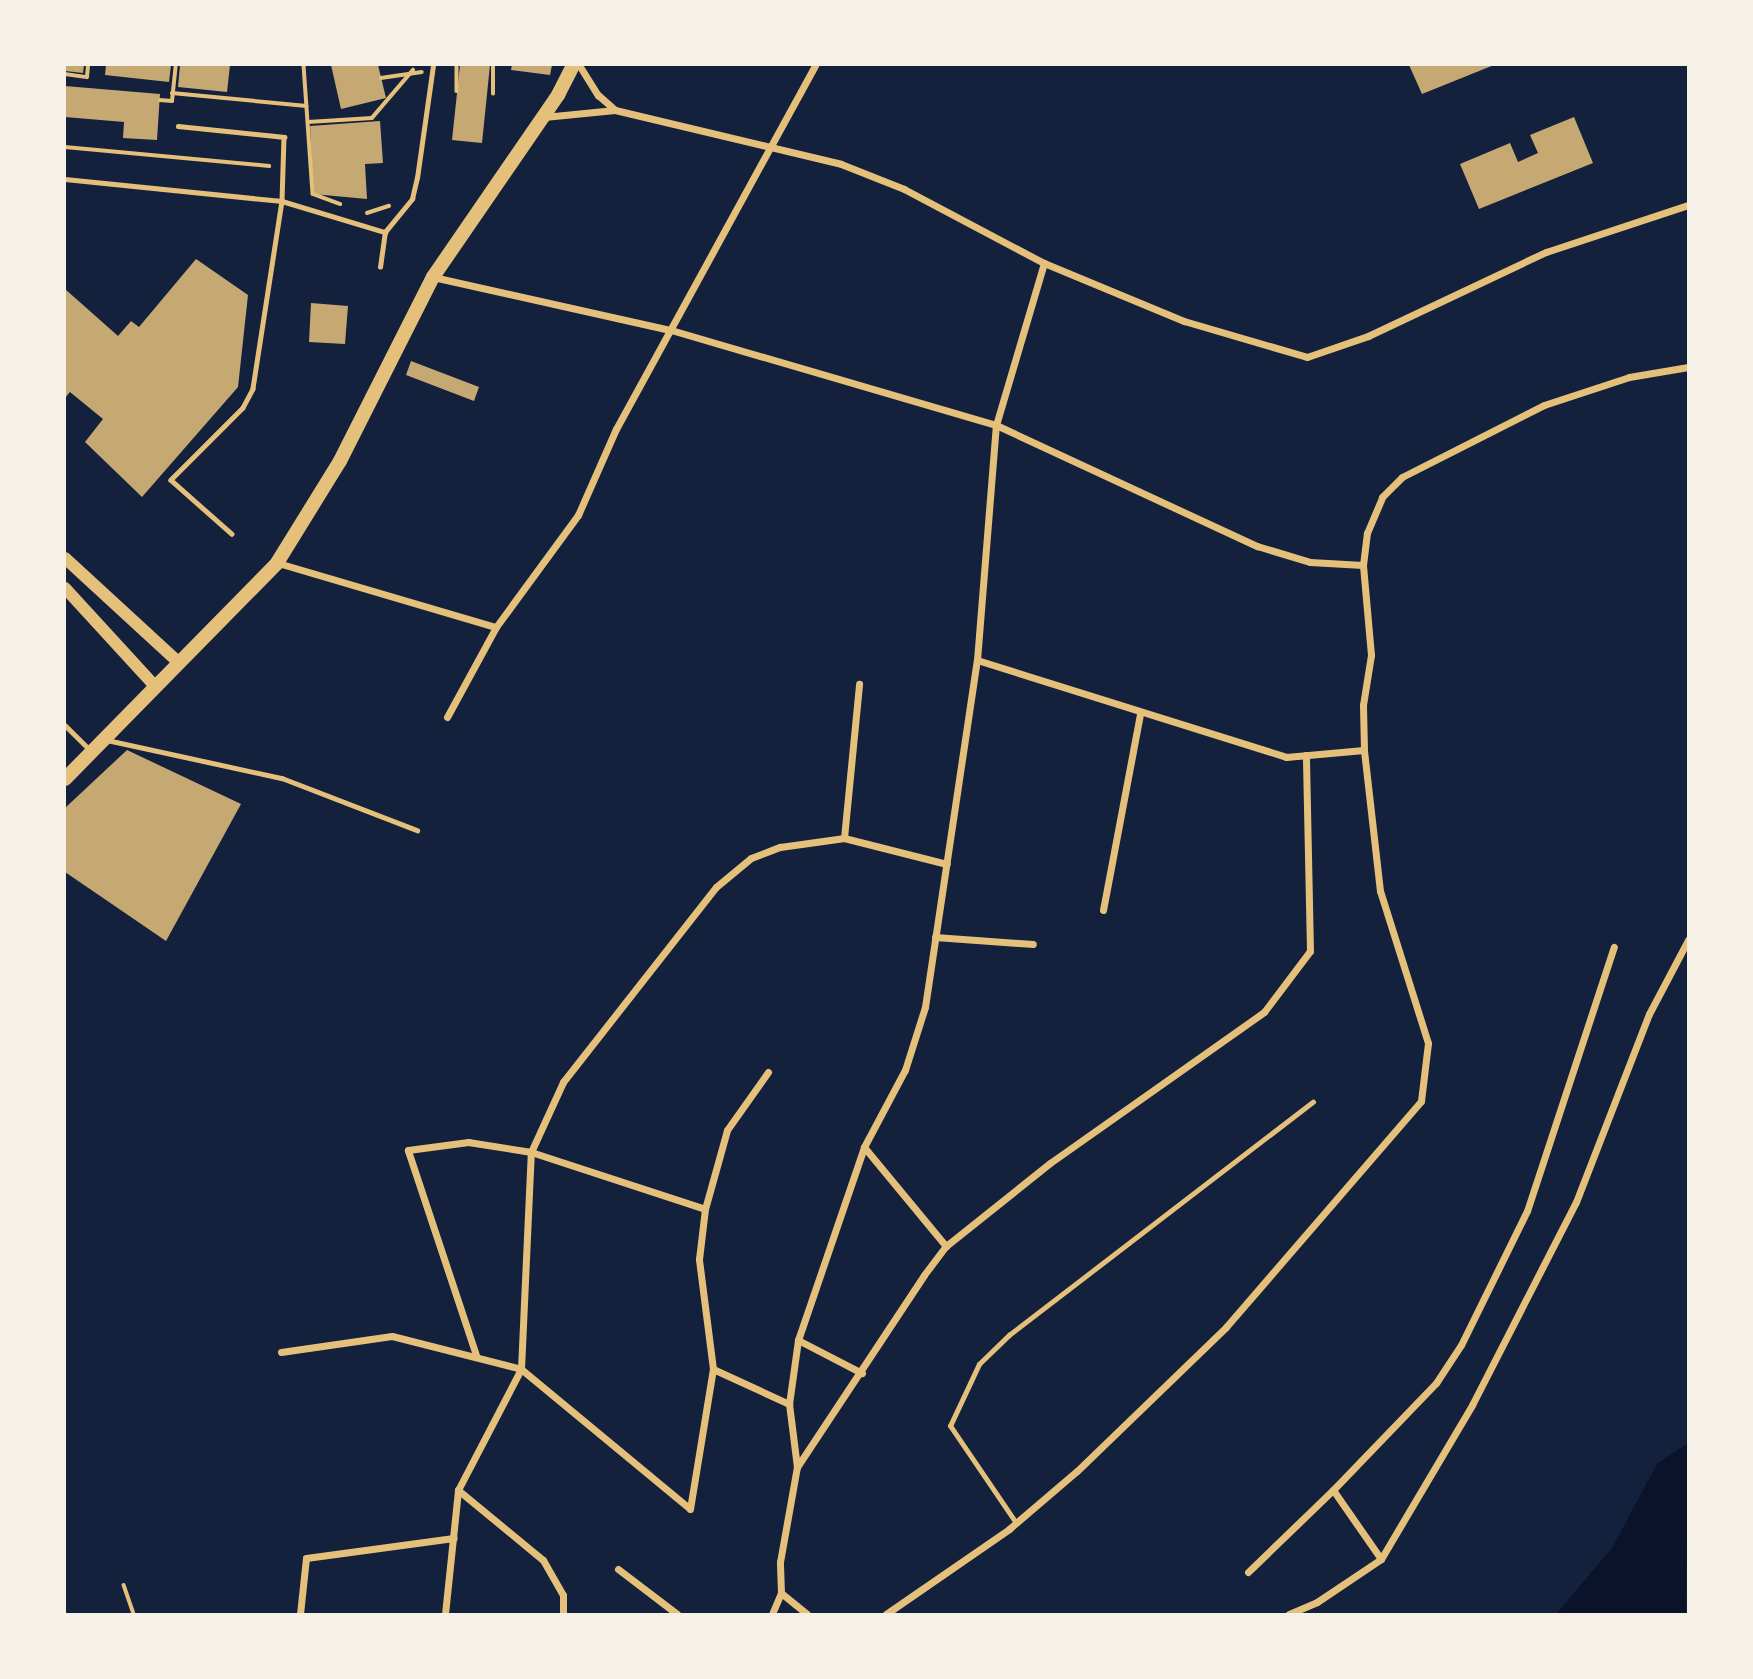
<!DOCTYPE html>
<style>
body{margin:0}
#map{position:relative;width:1753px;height:1679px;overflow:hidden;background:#14213d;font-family:Commissioner,sans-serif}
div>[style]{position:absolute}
.water>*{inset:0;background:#0b132b}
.building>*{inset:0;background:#c6a872}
.path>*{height:3.5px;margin:-1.75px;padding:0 1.75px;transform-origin:1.75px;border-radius:1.75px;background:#e5c07b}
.service>*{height:4.5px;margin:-2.25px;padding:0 2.25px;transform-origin:2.25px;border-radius:2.25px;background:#e5c07b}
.minor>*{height:7px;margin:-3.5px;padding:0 3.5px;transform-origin:3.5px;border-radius:3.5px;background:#e5c07b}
.tertiary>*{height:12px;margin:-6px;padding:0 6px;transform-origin:6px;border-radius:6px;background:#e5c07b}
.secondary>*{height:14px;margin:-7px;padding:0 7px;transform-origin:7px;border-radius:7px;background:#e5c07b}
span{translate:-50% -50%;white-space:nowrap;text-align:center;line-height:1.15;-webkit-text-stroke:5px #f6f1e7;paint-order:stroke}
.frame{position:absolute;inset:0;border:66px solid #f6f1e7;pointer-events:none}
</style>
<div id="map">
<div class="water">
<i style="clip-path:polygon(1688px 1443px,1686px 1614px,1556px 1614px,1612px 1548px,1657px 1464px)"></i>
</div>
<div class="building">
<i style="clip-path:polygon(65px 65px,84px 65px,83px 73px,65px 71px)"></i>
<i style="clip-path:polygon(106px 65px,171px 65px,169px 82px,105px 75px)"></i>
<i style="clip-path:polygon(180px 65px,230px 65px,227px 92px,178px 87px)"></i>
<i style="clip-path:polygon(331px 65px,378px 65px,386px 98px,341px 109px)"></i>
<i style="clip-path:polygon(460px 65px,490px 65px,482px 143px,452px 140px)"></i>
<i style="clip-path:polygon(512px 65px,552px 65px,550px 75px,511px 70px)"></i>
<i style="clip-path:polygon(1409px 65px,1494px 65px,1422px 94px)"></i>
<i style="clip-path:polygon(65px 86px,160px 94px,157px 140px,123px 138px,124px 122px,65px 117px)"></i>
<i style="clip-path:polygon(1574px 117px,1593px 163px,1479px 209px,1460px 164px,1510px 143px,1518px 162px,1538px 153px,1530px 135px)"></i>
<i style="clip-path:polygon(380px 121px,383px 163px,365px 164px,367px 199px,313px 194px,310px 126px)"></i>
<i style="clip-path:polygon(196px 259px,248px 295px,238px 387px,142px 497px,85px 442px,103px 419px,70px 392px,65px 398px,65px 289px,118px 336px,131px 321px,139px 327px)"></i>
<i style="clip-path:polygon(311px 303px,348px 306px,345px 344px,309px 342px)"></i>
<i style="clip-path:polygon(411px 361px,479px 387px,474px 401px,406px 375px)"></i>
<i style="clip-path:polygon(127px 750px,241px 804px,166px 941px,65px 872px,65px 808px)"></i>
</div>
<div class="path">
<i style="left:304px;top:65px;width:129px;rotate:86deg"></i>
<i style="left:313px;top:194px;width:29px;rotate:20deg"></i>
<i style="left:457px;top:65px;width:26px;rotate:90deg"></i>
<i style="left:65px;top:74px;width:22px;rotate:8deg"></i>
<i style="left:87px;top:77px;width:12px;rotate:-85deg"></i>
<i style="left:381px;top:78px;width:41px;rotate:-8.3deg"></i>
<i style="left:172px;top:93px;width:135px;rotate:5.5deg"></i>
<i style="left:493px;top:94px;width:29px;rotate:-90deg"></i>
<i style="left:160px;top:100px;width:12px;rotate:5deg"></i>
<i style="left:172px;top:101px;width:36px;rotate:-84deg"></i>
<i style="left:308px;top:122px;width:64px;rotate:-3.6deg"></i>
<i style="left:372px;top:118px;width:63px;rotate:-49.5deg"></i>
<i style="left:65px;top:147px;width:205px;rotate:5.3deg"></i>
<i style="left:367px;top:213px;width:23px;rotate:-18deg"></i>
<i style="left:124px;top:1585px;width:31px;rotate:71deg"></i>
</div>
<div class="service">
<i style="left:178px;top:126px;width:107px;rotate:5.9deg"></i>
<i style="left:284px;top:137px;width:64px;rotate:91.8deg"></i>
<i style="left:282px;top:201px;width:190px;rotate:98.8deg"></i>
<i style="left:253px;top:389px;width:21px;rotate:118deg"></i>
<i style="left:243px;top:408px;width:102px;rotate:135deg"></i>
<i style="left:171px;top:480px;width:81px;rotate:41.5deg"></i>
<i style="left:65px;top:179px;width:218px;rotate:5.8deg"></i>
<i style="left:282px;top:201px;width:108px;rotate:16.8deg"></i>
<i style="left:380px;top:267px;width:35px;rotate:-82deg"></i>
<i style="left:385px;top:232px;width:43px;rotate:-50.7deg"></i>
<i style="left:412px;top:199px;width:22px;rotate:-77deg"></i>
<i style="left:417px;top:178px;width:114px;rotate:-81.9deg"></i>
<i style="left:65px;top:725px;width:34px;rotate:45deg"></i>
<i style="left:107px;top:740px;width:179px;rotate:12.3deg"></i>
<i style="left:282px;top:778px;width:145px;rotate:21.1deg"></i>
<i style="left:1016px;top:1523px;width:117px;rotate:-124.2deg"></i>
<i style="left:950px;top:1426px;width:68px;rotate:-64.9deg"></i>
<i style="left:979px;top:1364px;width:42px;rotate:-44deg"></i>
<i style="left:1009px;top:1335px;width:383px;rotate:-37.5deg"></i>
</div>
<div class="minor">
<i style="left:579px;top:65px;width:36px;rotate:58deg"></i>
<i style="left:598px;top:95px;width:21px;rotate:41deg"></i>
<i style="left:544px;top:117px;width:71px;rotate:-5.6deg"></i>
<i style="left:615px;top:110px;width:232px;rotate:13.4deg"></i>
<i style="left:841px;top:164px;width:68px;rotate:21.6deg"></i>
<i style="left:904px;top:189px;width:158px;rotate:27.9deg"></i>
<i style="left:1044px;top:263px;width:152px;rotate:22.5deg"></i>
<i style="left:1184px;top:321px;width:128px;rotate:16.3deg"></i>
<i style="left:1307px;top:357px;width:65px;rotate:-19deg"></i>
<i style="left:1368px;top:336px;width:197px;rotate:-25.3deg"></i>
<i style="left:1546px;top:252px;width:150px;rotate:-18.3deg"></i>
<i style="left:433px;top:277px;width:244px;rotate:12.6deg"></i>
<i style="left:671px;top:330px;width:339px;rotate:16.3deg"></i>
<i style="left:996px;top:425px;width:288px;rotate:24.9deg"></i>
<i style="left:1257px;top:546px;width:55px;rotate:16.8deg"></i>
<i style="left:1310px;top:562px;width:53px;rotate:3.2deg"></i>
<i style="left:278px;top:563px;width:227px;rotate:16.4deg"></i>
<i style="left:977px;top:660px;width:324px;rotate:17.4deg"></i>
<i style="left:1286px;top:757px;width:78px;rotate:-5.1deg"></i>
<i style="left:447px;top:717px;width:102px;rotate:-61.4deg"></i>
<i style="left:496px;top:627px;width:139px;rotate:-53.8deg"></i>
<i style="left:578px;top:515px;width:94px;rotate:-66.2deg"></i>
<i style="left:616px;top:429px;width:415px;rotate:-61.3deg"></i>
<i style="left:844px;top:838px;width:155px;rotate:-84.4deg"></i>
<i style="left:1103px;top:910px;width:199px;rotate:-79.3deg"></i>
<i style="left:935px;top:937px;width:98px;rotate:4.1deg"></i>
<i style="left:864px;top:1147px;width:129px;rotate:50.4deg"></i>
<i style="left:798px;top:1340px;width:72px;rotate:27.3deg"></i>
<i style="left:281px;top:1352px;width:112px;rotate:-8.2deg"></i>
<i style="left:392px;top:1336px;width:133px;rotate:14.3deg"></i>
<i style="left:521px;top:1369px;width:219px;rotate:39.6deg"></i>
<i style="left:476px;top:1355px;width:216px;rotate:-108.4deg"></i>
<i style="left:408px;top:1150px;width:61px;rotate:-7.6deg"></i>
<i style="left:468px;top:1142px;width:64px;rotate:9deg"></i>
<i style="left:531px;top:1152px;width:183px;rotate:18.1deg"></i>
<i style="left:713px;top:1369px;width:84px;rotate:24.7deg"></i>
<i style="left:797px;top:1467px;width:64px;rotate:-97.2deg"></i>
<i style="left:789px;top:1404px;width:65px;rotate:-82deg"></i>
<i style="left:798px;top:1340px;width:204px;rotate:-71.1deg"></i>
<i style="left:864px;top:1147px;width:87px;rotate:-62deg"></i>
<i style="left:905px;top:1070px;width:66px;rotate:-72.4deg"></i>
<i style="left:925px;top:1007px;width:351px;rotate:-81.5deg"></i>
<i style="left:977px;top:660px;width:236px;rotate:-85.4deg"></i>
<i style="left:996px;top:425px;width:169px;rotate:-73.5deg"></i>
<i style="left:458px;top:1490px;width:110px;rotate:39.5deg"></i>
<i style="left:543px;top:1560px;width:40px;rotate:60.3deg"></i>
<i style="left:563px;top:1595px;width:19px;rotate:90deg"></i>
<i style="left:690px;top:1509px;width:142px;rotate:-80.7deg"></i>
<i style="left:713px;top:1369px;width:111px;rotate:-97.3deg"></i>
<i style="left:699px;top:1259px;width:50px;rotate:-83.2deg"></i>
<i style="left:705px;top:1209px;width:82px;rotate:-74.4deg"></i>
<i style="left:727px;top:1130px;width:71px;rotate:-54.7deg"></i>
<i style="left:1381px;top:1559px;width:84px;rotate:-124.8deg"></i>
<i style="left:1333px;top:1490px;width:149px;rotate:-46.1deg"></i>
<i style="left:1436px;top:1383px;width:45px;rotate:-56.7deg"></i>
<i style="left:1461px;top:1345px;width:149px;rotate:-63.8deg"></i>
<i style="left:1527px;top:1211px;width:278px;rotate:-71.8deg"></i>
<i style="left:618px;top:1569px;width:74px;rotate:37.3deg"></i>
<i style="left:1248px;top:1572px;width:118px;rotate:-44deg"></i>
<i style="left:300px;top:1614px;width:56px;rotate:-83.9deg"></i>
<i style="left:306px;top:1558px;width:149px;rotate:-7.7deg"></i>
<i style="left:445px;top:1614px;width:125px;rotate:-84deg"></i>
<i style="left:458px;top:1490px;width:136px;rotate:-62.5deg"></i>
<i style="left:521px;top:1369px;width:217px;rotate:-87.4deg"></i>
<i style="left:531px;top:1152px;width:77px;rotate:-65.4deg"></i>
<i style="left:563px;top:1082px;width:248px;rotate:-51.9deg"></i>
<i style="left:716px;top:887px;width:45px;rotate:-39.6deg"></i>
<i style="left:751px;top:858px;width:31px;rotate:-21deg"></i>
<i style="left:780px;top:847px;width:65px;rotate:-8deg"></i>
<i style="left:844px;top:838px;width:106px;rotate:14.2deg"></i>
<i style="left:772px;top:1614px;width:23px;rotate:-67deg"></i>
<i style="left:807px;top:1614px;width:33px;rotate:-141deg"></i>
<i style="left:781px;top:1593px;width:31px;rotate:-92deg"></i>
<i style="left:780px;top:1562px;width:97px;rotate:-79.9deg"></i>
<i style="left:797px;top:1467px;width:230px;rotate:-56.5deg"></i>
<i style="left:924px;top:1275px;width:36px;rotate:-53deg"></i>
<i style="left:946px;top:1246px;width:133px;rotate:-38.6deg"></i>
<i style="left:1050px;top:1163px;width:262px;rotate:-35.2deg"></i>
<i style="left:1264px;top:1012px;width:76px;rotate:-53deg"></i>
<i style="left:1310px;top:951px;width:196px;rotate:-91.2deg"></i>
<i style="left:886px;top:1614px;width:150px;rotate:-34.6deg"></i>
<i style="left:1009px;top:1529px;width:89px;rotate:-40.5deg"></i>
<i style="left:1077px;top:1471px;width:207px;rotate:-44deg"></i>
<i style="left:1226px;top:1327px;width:298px;rotate:-49.2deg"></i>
<i style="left:1421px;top:1101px;width:58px;rotate:-83.1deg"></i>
<i style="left:1428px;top:1043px;width:159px;rotate:-107.5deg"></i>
<i style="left:1380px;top:891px;width:142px;rotate:-96.5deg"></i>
<i style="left:1364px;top:750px;width:45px;rotate:-91.3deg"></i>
<i style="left:1363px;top:705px;width:51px;rotate:-80.9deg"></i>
<i style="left:1371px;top:655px;width:90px;rotate:-95.1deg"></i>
<i style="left:1363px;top:565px;width:32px;rotate:-83deg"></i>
<i style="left:1367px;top:533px;width:39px;rotate:-67deg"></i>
<i style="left:1382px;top:497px;width:28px;rotate:-45deg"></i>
<i style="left:1402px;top:477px;width:159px;rotate:-26.9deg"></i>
<i style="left:1544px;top:405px;width:89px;rotate:-18.2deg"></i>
<i style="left:1629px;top:377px;width:60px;rotate:-9.6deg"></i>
<i style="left:1289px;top:1614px;width:30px;rotate:-23deg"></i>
<i style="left:1317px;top:1602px;width:77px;rotate:-33.9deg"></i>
<i style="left:1381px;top:1559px;width:179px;rotate:-59.4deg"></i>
<i style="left:1472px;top:1405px;width:228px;rotate:-62.9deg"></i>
<i style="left:1576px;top:1202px;width:202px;rotate:-68.8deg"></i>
<i style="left:1649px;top:1014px;width:84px;rotate:-62.2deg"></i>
</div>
<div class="tertiary">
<i style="left:65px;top:558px;width:154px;rotate:42.6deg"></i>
<i style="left:65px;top:588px;width:132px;rotate:47.5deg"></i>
</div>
<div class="secondary">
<i style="left:65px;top:779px;width:303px;rotate:-45.5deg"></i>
<i style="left:277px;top:563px;width:120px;rotate:-58.3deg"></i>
<i style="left:340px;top:461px;width:206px;rotate:-63.2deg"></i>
<i style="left:433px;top:277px;width:221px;rotate:-55.5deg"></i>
<i style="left:558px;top:95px;width:34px;rotate:-63deg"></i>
</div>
<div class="frame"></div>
</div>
